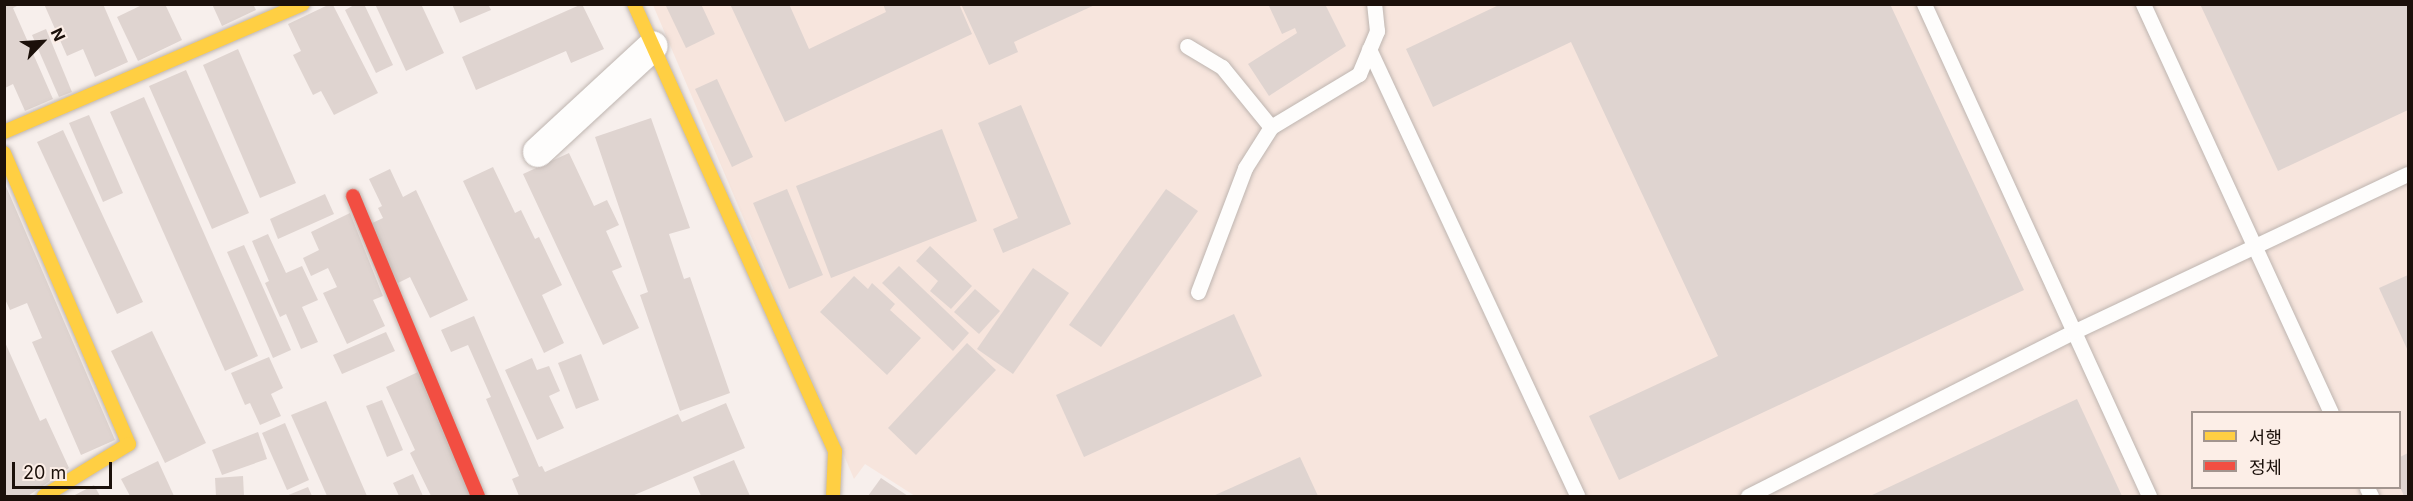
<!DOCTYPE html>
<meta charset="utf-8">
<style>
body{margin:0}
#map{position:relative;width:2413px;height:501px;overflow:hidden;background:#f7efec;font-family:Inter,"Noto Sans KR",sans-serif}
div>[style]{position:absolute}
.built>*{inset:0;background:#f7e5dd}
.building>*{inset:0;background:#dfd4d0}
.roads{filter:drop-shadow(0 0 2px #beb5b0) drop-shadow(0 0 2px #beb5b0)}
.lane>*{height:15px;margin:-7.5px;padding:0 7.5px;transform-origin:7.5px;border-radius:7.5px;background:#fefdfc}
.street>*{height:30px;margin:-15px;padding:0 15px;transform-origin:15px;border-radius:15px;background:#fefdfc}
.slow>*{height:14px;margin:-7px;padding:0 7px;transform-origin:7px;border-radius:7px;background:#ffcf43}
.jam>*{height:14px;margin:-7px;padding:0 7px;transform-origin:7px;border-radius:7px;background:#f24e42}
span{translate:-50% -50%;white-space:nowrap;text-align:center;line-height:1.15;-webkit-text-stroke:4.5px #fceee7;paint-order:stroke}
.frame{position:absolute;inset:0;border:6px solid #1b100a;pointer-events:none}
.legend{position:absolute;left:2191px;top:411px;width:210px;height:78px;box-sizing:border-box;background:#fceee7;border:2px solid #a2958f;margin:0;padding:8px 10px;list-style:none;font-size:18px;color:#1b100a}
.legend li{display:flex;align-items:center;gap:12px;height:30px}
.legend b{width:30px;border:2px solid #a2958f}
.north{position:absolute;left:12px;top:12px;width:60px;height:60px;-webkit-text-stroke:4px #fceee7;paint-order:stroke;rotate:65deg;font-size:16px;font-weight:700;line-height:24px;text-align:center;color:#1b100a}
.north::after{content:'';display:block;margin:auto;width:21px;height:27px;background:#1b100a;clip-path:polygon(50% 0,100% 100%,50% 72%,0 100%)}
.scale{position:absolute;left:12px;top:462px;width:100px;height:27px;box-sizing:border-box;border:3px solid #1b100a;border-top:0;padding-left:8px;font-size:18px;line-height:21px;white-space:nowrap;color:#1b100a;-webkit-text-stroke:4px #fceee7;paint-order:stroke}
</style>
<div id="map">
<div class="built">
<i style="clip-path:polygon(evenodd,653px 5px,2408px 5px,2408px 496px,915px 496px,865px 464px,854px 479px,653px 5px,2192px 412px,2400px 412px,2400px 488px,2192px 488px,2192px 412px)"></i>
</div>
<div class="building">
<i style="clip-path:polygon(5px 4px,21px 4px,13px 8px,53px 99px,25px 111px,13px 84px,5px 88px)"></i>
<i style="clip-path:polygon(44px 4px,103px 4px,128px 62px,95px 77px,83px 49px,67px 56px)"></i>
<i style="clip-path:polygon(144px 4px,165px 4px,182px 40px,138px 61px,117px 17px)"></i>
<i style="clip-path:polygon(212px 4px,253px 4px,256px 10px,222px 26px)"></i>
<i style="clip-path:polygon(356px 4px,364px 4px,393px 65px,376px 73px,345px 10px)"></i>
<i style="clip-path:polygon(375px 4px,421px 4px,444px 53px,406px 71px)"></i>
<i style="clip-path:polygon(452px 4px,488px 4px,491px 10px,460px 23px)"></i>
<i style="clip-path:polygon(582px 4px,604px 49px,571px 63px,566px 51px,476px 90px,462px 57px)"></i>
<i style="clip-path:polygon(665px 4px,701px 4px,715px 34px,686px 48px)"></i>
<i style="clip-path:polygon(730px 4px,789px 4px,809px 49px,886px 12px,883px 4px,959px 4px,972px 34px,785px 122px)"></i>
<i style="clip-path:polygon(961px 4px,1097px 4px,1014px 42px,1018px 52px,989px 65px)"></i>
<i style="clip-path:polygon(1268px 4px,1325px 4px,1346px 46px,1269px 96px,1248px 64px,1297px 33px,1295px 28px,1282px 34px)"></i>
<i style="clip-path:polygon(1501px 4px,1890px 4px,2024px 290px,1619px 480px,1589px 416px,1718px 356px,1571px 42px,1433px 107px,1406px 49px)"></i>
<i style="clip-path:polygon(2200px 4px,2408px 4px,2408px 110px,2278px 171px)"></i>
<i style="clip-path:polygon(328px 5px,333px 5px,378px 93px,334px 115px,321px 91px,313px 95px,293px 55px,301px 51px,288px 24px)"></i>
<i style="clip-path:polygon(46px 29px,72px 92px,59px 97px,32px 35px)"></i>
<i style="clip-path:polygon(238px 49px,296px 183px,260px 198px,203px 65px)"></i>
<i style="clip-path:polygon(186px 70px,249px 213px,212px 229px,149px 86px)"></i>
<i style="clip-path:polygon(717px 79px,753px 157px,732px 167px,695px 89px)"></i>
<i style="clip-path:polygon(144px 97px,258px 356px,225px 371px,110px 112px)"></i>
<i style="clip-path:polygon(1021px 105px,1071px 224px,1003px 253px,993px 229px,1018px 218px,978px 123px)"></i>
<i style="clip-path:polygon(89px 115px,123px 193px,103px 202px,69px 123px)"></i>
<i style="clip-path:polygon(651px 118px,690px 228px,669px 234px,684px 279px,690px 277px,730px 393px,680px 411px,640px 295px,648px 292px,595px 137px)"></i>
<i style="clip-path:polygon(942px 129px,977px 221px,831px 278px,796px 186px)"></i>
<i style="clip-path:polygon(63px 130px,143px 302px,117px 314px,37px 142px)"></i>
<i style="clip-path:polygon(569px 153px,594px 206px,607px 200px,619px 225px,606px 231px,622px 267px,612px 271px,639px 328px,603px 345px,523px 174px)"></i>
<i style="clip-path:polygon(493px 167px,515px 213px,521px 210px,535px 239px,539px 237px,562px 285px,542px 295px,564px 343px,544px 353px,463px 181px)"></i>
<i style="clip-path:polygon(390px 169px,403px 197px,416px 190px,468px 300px,430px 318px,410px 277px,398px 283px,368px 225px,383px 218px,378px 208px,382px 206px,369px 179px)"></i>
<i style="clip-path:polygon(5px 184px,115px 440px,81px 455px,32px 342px,42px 338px,27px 303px,10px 310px,4px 297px)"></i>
<i style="clip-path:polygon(787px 189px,823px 275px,789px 289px,753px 203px)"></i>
<i style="clip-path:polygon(1166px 189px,1198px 211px,1101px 347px,1069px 325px)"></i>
<i style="clip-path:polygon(325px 194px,334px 214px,278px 239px,270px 219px)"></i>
<i style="clip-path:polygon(350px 213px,383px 296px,373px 300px,385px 326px,347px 344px,323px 293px,337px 287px,328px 268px,311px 276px,303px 258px,319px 250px,311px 232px)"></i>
<i style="clip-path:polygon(268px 234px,286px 273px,302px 266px,318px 300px,302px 307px,318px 342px,301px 349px,286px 314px,280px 317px,265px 283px,269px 281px,252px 241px)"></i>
<i style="clip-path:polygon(244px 245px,291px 350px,273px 358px,227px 252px)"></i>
<i style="clip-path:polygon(930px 246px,972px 286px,951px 309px,930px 291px,938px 281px,916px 261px)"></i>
<i style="clip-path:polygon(899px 266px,969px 333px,953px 351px,882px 283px)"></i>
<i style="clip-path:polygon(1033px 268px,1069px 293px,1013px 374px,977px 349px)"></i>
<i style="clip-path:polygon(2408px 275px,2408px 351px,2379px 288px)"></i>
<i style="clip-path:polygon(854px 276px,868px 289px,872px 283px,895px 304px,890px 310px,921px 338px,887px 375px,820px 312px)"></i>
<i style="clip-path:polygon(975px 289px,1000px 311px,979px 334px,954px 312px)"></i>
<i style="clip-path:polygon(1234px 314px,1262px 376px,1084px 457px,1056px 395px)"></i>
<i style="clip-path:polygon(474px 316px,539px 467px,542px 466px,545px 472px,678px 414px,682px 422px,726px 403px,745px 448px,632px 496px,519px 496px,512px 479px,519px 476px,486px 399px,491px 397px,468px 345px,451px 352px,441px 330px)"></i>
<i style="clip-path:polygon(152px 331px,206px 443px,165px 463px,111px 351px)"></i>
<i style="clip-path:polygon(386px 332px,395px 351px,342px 374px,333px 355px)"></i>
<i style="clip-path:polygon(4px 340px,40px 421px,46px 418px,69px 468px,28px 496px,4px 496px)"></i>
<i style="clip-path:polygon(967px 343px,996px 370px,916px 455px,888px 428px)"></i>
<i style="clip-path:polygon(581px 354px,599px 400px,576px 409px,558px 363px)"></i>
<i style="clip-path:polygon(269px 357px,283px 388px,271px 394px,281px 416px,260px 425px,250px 403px,245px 405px,231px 373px)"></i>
<i style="clip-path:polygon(532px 358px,537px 370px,549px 366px,560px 391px,549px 396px,564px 428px,537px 440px,505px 370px)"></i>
<i style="clip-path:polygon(418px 372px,470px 496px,431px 496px,410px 453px,415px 450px,386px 387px)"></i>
<i style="clip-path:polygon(2077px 399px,2122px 496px,1870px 496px)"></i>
<i style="clip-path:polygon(382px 400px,403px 450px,387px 457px,366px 406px)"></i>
<i style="clip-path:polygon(326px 401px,367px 496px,327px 496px,291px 415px)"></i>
<i style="clip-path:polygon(285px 423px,309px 480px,287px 490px,262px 433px)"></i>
<i style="clip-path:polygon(258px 432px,267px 459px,222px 475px,212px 450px)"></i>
<i style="clip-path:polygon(2408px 453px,2408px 496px,2404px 496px,2400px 487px,2400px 457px)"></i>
<i style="clip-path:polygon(1300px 457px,1318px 496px,1213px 496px)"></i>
<i style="clip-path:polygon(734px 460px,750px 496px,701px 496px,693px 477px)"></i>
<i style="clip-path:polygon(158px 461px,174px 496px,130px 496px,121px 479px)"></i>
<i style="clip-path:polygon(413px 474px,423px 496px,399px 496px,393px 483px)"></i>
<i style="clip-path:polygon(243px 476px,244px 496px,216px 496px,215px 478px)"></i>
<i style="clip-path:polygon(881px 478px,908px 496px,868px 496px)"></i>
<i style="clip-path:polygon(94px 485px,100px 496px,73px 496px)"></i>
<i style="clip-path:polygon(308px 487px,312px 496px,286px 496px)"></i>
</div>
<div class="roads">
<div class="lane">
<i style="left:1924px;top:4px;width:541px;rotate:65.42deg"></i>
<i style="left:2143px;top:4px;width:449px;rotate:65.3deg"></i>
<i style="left:1187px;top:46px;width:41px;rotate:31deg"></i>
<i style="left:1222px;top:67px;width:77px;rotate:50.8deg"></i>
<i style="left:1369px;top:49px;width:493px;rotate:65deg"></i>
<i style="left:1198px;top:292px;width:133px;rotate:-69.2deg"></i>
<i style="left:1245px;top:168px;width:49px;rotate:-57.6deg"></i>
<i style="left:1271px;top:127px;width:103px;rotate:-31.1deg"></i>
<i style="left:1359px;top:74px;width:47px;rotate:-67.3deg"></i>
<i style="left:1377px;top:31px;width:27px;rotate:-96deg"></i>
<i style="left:2367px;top:488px;width:9px;rotate:63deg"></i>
<i style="left:1748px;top:496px;width:364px;rotate:-26.8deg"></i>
<i style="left:2073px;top:332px;width:370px;rotate:-25.3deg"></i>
</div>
<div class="street">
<i style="left:538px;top:152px;width:156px;rotate:-42.7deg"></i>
</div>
<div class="slow">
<i style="left:634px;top:4px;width:490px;rotate:65.8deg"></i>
<i style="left:835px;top:451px;width:45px;rotate:92.5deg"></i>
<i style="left:4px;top:132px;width:325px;rotate:-23.2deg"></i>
<i style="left:4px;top:153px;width:317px;rotate:66.8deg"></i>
<i style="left:129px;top:444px;width:100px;rotate:148.5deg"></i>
</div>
<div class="jam">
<i style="left:353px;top:196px;width:325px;rotate:67.4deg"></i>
</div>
</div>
<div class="frame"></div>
<ul class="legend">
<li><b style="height:8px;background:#ffcf43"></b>서행</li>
<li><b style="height:8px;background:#f24e42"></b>정체</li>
</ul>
<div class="north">N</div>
<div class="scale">20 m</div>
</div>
